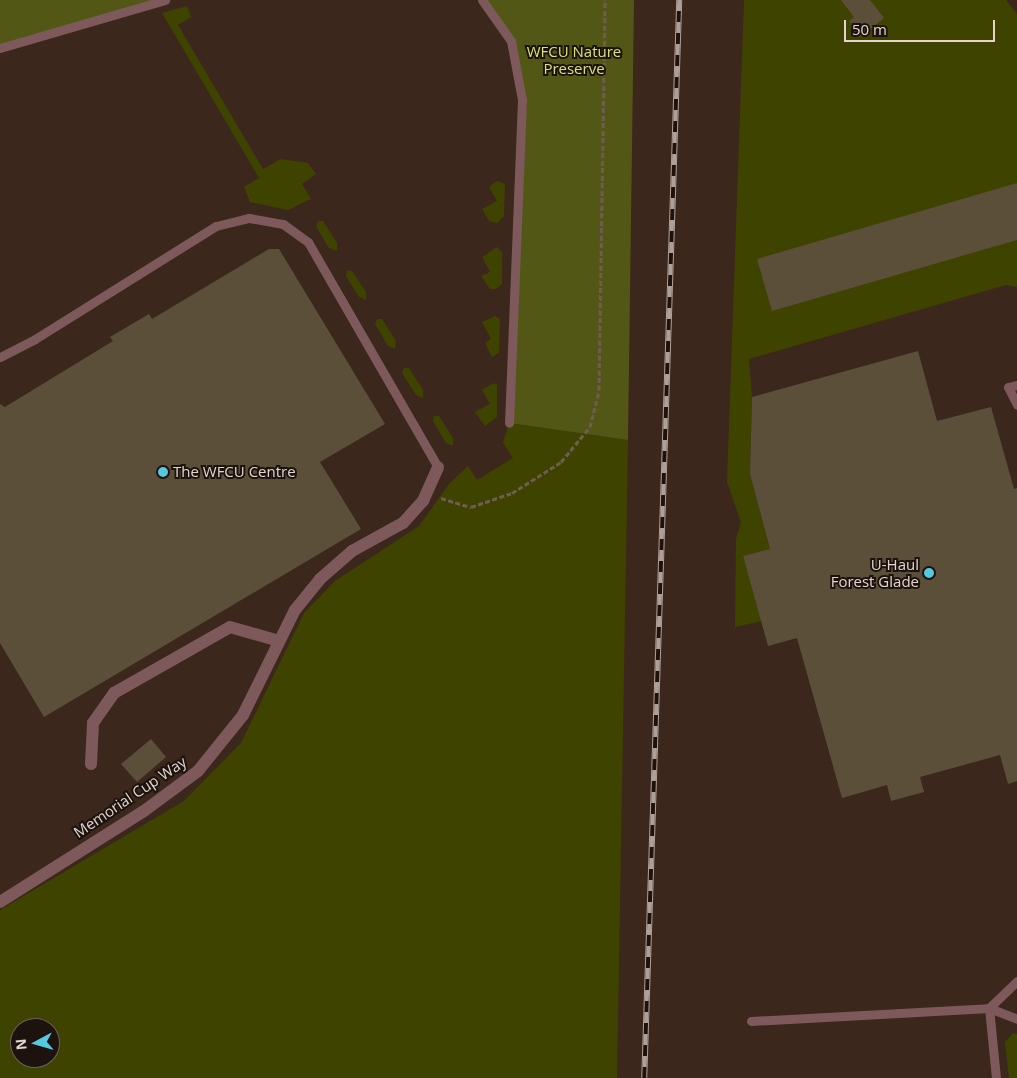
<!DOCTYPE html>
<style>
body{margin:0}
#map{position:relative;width:1017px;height:1078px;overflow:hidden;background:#3c271d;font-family:"Open Sans",sans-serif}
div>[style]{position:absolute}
.green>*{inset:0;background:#3f4300}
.forest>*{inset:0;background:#525715}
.building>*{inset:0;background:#5b4f3a}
.path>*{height:3px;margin-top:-1.5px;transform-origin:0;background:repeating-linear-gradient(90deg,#6f5c53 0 5px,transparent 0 7.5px)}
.service>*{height:9px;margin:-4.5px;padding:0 4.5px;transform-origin:4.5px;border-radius:4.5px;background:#7e595b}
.minor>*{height:12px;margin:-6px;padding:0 6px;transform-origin:6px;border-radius:6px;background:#7e595b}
.rail>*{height:5.5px;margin-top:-2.75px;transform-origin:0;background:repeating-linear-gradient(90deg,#1c120e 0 11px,#af9f97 0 22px);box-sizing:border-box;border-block:1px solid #af9f97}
.dots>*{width:14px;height:14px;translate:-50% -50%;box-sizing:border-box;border:2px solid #1c120e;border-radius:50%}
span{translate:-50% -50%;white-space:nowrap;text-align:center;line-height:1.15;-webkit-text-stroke:4px #1c120e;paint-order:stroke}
.park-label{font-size:15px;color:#d9e473}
.poi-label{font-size:15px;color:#e3d5ce}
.left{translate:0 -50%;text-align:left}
.right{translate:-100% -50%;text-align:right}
.street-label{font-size:15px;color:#e3d5ce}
.north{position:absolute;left:10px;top:1018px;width:50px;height:50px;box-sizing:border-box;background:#1c120e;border:1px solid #6c605b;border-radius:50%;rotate:264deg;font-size:14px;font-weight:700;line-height:20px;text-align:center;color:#e3d5ce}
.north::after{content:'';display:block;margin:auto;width:18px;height:22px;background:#56c9e0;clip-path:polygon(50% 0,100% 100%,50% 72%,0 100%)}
.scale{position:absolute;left:844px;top:20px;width:151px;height:22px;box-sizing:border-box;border:2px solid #e3d5ce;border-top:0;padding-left:6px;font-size:15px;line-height:18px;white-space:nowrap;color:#e3d5ce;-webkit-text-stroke:4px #1c120e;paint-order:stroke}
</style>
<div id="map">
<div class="green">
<i style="clip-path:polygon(744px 0,1006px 0,1017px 14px,1017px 287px,1006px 285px,749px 359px,752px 397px,750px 474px,770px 549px,743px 556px,762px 621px,735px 627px,736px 539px,741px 522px,727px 482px)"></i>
<i style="clip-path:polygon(187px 6px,191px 17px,178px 25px,263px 169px,281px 159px,308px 163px,316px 174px,302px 184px,311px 199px,288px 210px,250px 202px,244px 187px,259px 178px,162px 13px)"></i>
<i style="clip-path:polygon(497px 181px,505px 184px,504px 216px,497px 223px,489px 221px,482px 209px,497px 201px,489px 187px)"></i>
<i style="clip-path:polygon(318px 221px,323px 221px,337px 243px,337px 251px,329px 248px,316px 226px)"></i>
<i style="clip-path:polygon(497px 247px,502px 252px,502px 284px,496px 289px,490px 289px,481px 276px,490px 272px,482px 257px)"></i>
<i style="clip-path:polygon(347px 270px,352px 271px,366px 292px,366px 300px,359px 297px,346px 276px)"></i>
<i style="clip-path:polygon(495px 316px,500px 319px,499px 353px,492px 357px,485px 343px,491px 339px,482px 322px)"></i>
<i style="clip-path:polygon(377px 319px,382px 319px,396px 341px,395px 349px,388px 346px,375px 324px)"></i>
<i style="clip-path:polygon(404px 368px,409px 368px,423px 390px,423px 398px,416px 395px,402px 373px)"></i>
<i style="clip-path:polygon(494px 383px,497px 385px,497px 417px,485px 426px,475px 412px,490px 404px,482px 390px)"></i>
<i style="clip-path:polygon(434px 416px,439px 416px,453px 438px,453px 446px,446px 443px,433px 421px)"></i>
<i style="clip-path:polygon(evenodd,509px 423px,628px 440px,617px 1078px,0 1078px,0 910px,184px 801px,241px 743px,304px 613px,335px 581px,419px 526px,449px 484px,468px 466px,477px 480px,513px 458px,503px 443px,509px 423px,20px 1028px,50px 1028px,50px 1058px,20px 1058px,20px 1028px)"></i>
<i style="clip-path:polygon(1013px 1033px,1017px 1034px,1017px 1078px,1009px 1078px,1005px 1042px)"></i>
</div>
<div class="forest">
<i style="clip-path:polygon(0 0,165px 0,0 48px)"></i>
<i style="clip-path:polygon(482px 0,634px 0,628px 440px,509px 423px,522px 100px,511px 41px)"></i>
</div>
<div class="building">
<i style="clip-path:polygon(841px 0,870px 0,884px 18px,861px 37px,849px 21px,854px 17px)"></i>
<i style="clip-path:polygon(1017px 183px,1017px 240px,772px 311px,757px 259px)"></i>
<i style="clip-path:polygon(269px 249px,279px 249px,385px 424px,320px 462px,361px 529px,44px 717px,0 643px,0 404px,5px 407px,113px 341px,110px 337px,149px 314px,152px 319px)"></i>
<i style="clip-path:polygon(918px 351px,937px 421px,991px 407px,1014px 489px,1017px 488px,1017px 781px,1008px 784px,1000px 755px,920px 777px,924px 792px,891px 801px,887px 785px,842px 798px,797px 638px,768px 646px,743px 556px,770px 549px,750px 474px,752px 397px)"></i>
<i style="clip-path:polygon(151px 739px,166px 757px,137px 782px,121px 764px)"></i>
</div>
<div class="path">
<i style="left:441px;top:498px;width:31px;rotate:17deg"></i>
<i style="left:471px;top:507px;width:43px;rotate:-18.9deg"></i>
<i style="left:512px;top:493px;width:58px;rotate:-32.3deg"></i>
<i style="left:561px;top:462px;width:45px;rotate:-50.4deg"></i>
<i style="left:590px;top:427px;width:38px;rotate:-76deg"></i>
<i style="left:599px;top:390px;width:390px;rotate:-89.1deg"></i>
</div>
<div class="service">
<i style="left:482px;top:0;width:50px;rotate:54.7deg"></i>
<i style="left:511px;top:41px;width:60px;rotate:79.4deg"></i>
<i style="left:522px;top:100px;width:323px;rotate:92.3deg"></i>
<i style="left:0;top:48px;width:172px;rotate:-16.2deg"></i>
<i style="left:0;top:357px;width:39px;rotate:-27deg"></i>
<i style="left:35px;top:339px;width:213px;rotate:-32deg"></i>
<i style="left:216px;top:226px;width:34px;rotate:-14deg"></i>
<i style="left:249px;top:218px;width:35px;rotate:10deg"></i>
<i style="left:283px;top:224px;width:31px;rotate:36deg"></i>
<i style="left:308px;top:242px;width:260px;rotate:60deg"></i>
<i style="left:1017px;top:385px;width:9px;rotate:167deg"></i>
<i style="left:1008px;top:387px;width:20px;rotate:63deg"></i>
<i style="left:751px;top:1021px;width:238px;rotate:-3.1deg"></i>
<i style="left:989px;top:1008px;width:30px;rotate:21deg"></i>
<i style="left:996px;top:1078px;width:70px;rotate:-95.7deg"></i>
<i style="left:989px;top:1008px;width:39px;rotate:-44deg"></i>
</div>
<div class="minor">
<i style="left:91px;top:764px;width:41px;rotate:-87.2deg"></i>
<i style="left:93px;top:723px;width:37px;rotate:-55deg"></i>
<i style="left:114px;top:693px;width:133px;rotate:-29.6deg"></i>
<i style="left:230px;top:627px;width:51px;rotate:15.9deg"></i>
<i style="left:0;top:902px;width:170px;rotate:-32.3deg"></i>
<i style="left:144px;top:811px;width:67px;rotate:-36.5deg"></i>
<i style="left:198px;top:771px;width:72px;rotate:-51.2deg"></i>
<i style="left:243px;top:715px;width:117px;rotate:-63.7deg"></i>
<i style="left:295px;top:610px;width:40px;rotate:-51deg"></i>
<i style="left:320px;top:579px;width:43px;rotate:-41.2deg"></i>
<i style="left:352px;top:551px;width:58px;rotate:-28.8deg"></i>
<i style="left:403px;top:523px;width:30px;rotate:-48deg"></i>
<i style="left:423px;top:501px;width:37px;rotate:-66deg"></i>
</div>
<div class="rail">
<i style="left:644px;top:1078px;width:1079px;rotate:-88.14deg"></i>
</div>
<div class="dots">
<i style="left:163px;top:472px;background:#56c9e0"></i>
<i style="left:929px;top:573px;background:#56c9e0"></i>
</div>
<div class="park-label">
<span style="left:574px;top:60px">WFCU Nature<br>Preserve</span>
</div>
<div class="poi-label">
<span class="left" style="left:173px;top:472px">The WFCU Centre</span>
<span class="right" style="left:919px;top:573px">U-Haul<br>Forest Glade</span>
</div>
<div class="street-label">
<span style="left:130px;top:797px;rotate:-34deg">Memorial Cup Way</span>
</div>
<div class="north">N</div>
<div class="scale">50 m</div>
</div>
